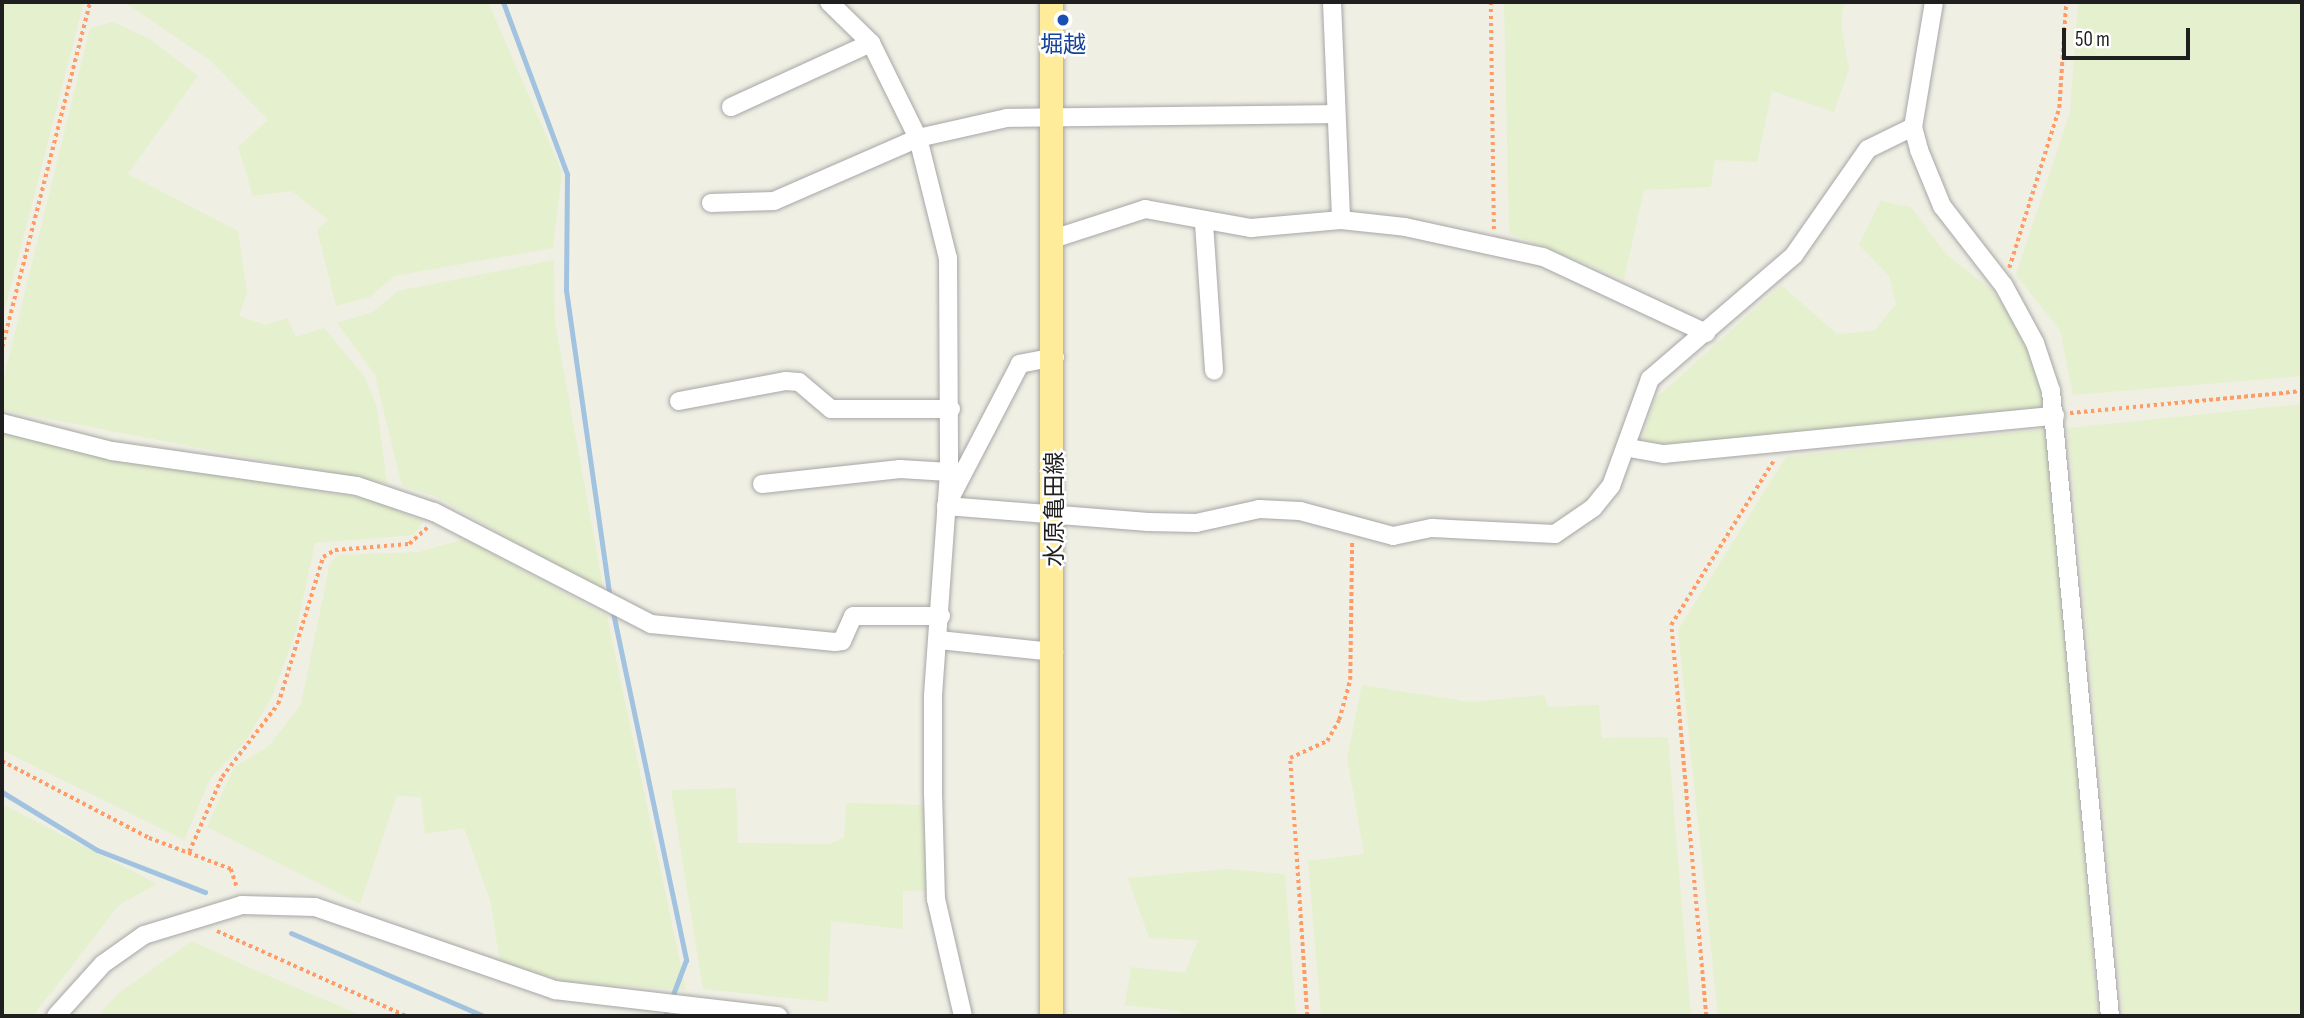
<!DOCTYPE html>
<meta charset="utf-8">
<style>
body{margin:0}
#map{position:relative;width:2304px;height:1018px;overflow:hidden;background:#f0efe4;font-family:"Sofia Sans Condensed","Noto Sans JP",sans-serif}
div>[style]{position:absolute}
.farmland>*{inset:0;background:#e5f0ce}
.stream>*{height:5px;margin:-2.5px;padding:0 2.5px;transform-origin:2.5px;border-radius:2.5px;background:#a2c3e0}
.path>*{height:3.5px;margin-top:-1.75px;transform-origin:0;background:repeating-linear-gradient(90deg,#ff9b66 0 3.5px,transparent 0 7px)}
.roads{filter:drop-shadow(0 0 2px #a6a6a6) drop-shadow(0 0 2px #a6a6a6)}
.minor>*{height:18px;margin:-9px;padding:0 9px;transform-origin:9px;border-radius:9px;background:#fff}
.major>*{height:23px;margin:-11.5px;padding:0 11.5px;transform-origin:11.5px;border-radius:11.5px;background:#ffec9a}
.dots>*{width:19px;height:19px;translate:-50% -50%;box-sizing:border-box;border:4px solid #fff;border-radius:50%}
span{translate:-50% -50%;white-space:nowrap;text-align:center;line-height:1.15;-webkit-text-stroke:5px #fff;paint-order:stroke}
.transit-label{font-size:23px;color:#164399}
.street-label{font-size:23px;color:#1f1f1f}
.frame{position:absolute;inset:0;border:4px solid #1f1f1f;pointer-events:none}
.scale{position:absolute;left:2062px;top:28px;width:128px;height:32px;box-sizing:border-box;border:4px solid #1f1f1f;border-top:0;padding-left:9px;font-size:21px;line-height:24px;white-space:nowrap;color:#1f1f1f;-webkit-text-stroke:5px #fff;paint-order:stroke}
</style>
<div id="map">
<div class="farmland">
<i style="clip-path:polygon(2px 2px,84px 2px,2px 320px)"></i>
<i style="clip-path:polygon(124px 2px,488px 2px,562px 172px,553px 248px,394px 276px,370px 297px,336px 306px,317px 230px,328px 220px,292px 191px,253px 196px,238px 147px,268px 120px,211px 61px)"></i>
<i style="clip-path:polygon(1504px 2px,1844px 2px,1841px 24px,1849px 69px,1834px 112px,1772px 91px,1757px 162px,1715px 160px,1711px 187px,1644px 190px,1624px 279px,1509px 233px)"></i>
<i style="clip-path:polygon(2078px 2px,2302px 2px,2302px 376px,2073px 395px,2060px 330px,2016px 275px,2070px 113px)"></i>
<i style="clip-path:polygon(113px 22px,150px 39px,198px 76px,128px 174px,238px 231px,247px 292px,239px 316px,266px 325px,287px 318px,296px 337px,324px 328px,365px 377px,377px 407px,387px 484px,2px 410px,2px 385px,90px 28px)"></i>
<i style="clip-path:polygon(1880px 201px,1911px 207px,1946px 254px,1994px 292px,2027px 341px,2047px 410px,1666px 446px,1642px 440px,1655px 399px,1781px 285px,1837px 334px,1874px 331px,1896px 304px,1889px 276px,1859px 245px)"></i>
<i style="clip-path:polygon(554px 260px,555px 322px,604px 592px,435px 496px,402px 486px,375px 375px,337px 323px,373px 312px,398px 291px)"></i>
<i style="clip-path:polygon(2302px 404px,2302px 1016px,2123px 1016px,2068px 428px)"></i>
<i style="clip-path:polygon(2047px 429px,2098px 1016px,1718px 1016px,1678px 630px,1786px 457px)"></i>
<i style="clip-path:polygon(2px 432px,108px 458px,369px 499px,423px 521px,414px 535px,315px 543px,296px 631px,272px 697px,246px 740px,210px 779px,184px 840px,2px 750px)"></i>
<i style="clip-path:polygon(464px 539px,607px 616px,686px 990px,566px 982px,500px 962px,490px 900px,464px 828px,425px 834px,421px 797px,397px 796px,360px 904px,207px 827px,234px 767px,268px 747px,301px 704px,330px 563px,338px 555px,419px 552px)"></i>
<i style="clip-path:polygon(1362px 685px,1470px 702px,1544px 695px,1548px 707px,1599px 705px,1602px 738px,1668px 737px,1691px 1016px,1321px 1016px,1308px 861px,1364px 854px,1347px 758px)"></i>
<i style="clip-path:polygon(736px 788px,738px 843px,829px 844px,844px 838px,846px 803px,925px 805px,929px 890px,903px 891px,903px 929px,831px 921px,828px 1002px,703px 989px,671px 790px)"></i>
<i style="clip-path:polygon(2px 804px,157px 884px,119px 905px,33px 1016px,2px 1016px)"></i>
<i style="clip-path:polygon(1226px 869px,1285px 874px,1296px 1016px,1179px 1016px,1180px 1011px,1125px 1005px,1131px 967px,1185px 973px,1198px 940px,1149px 938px,1128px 878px)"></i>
<i style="clip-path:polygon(192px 941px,259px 972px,363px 1016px,98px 1016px,116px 995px)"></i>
</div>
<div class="stream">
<i style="left:503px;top:2px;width:184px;rotate:69.6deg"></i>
<i style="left:567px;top:174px;width:116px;rotate:90.5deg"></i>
<i style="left:566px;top:290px;width:311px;rotate:81.9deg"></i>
<i style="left:612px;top:608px;width:360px;rotate:78.1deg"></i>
<i style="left:686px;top:960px;width:60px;rotate:110.6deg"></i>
<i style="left:2px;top:792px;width:111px;rotate:31.4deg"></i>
<i style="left:97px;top:850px;width:116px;rotate:21.3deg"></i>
<i style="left:291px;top:933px;width:210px;rotate:23.3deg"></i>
</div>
<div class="path">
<i style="left:1491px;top:2px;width:228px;rotate:89.2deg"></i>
<i style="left:2009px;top:268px;width:168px;rotate:-72.6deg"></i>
<i style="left:2059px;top:108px;width:106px;rotate:-86.2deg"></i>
<i style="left:2px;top:347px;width:356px;rotate:-75.7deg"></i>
<i style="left:2070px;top:413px;width:233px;rotate:-5.4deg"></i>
<i style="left:2px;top:761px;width:166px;rotate:27.6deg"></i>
<i style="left:149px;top:838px;width:88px;rotate:20.7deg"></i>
<i style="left:231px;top:869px;width:20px;rotate:72deg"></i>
<i style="left:189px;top:852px;width:82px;rotate:-66.3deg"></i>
<i style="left:222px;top:777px;width:92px;rotate:-52.5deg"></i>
<i style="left:278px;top:704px;width:154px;rotate:-73deg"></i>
<i style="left:323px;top:557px;width:14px;rotate:-30deg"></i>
<i style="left:335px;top:550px;width:74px;rotate:-4.6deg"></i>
<i style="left:409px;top:544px;width:27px;rotate:-42deg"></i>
<i style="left:217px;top:931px;width:207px;rotate:24.2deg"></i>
<i style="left:1307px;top:1016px;width:259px;rotate:-93.8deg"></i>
<i style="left:1290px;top:758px;width:41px;rotate:-24.7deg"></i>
<i style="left:1327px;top:741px;width:24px;rotate:-60deg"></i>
<i style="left:1339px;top:720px;width:41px;rotate:-74.6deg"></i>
<i style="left:1350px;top:680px;width:137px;rotate:-89.2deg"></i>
<i style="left:1706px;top:1016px;width:393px;rotate:-95.1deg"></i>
<i style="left:1671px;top:625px;width:195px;rotate:-58deg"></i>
</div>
<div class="roads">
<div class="minor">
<i style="left:829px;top:2px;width:59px;rotate:44.3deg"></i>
<i style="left:871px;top:43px;width:106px;rotate:63.7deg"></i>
<i style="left:918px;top:138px;width:124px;rotate:76deg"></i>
<i style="left:948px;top:258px;width:214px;rotate:89.7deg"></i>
<i style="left:949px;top:472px;width:225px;rotate:94.1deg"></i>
<i style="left:933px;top:696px;width:97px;rotate:90deg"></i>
<i style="left:933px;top:793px;width:106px;rotate:88.4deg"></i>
<i style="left:936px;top:899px;width:120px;rotate:77deg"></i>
<i style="left:1332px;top:2px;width:218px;rotate:87.6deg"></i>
<i style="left:1934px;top:2px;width:127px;rotate:99.5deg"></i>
<i style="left:1913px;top:127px;width:24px;rotate:75deg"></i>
<i style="left:1919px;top:150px;width:61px;rotate:67.7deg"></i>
<i style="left:1942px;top:206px;width:101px;rotate:52.2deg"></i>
<i style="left:2004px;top:286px;width:65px;rotate:61.5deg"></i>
<i style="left:2035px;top:343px;width:51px;rotate:71.6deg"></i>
<i style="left:2051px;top:391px;width:628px;rotate:84.61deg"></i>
<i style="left:731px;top:107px;width:154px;rotate:-24.6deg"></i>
<i style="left:711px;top:203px;width:63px;rotate:-1.8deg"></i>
<i style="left:774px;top:201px;width:157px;rotate:-23.6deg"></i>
<i style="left:918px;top:138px;width:91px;rotate:-12.7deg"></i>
<i style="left:1007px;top:118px;width:328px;rotate:-0.7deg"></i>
<i style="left:1204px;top:223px;width:148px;rotate:86.1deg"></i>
<i style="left:1056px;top:238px;width:94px;rotate:-18deg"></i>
<i style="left:1145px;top:209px;width:108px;rotate:10.2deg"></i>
<i style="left:1251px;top:228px;width:90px;rotate:-5.1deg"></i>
<i style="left:1341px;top:220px;width:64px;rotate:6.2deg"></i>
<i style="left:1405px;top:227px;width:141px;rotate:12.3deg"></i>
<i style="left:1543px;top:257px;width:180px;rotate:25deg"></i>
<i style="left:1055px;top:357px;width:36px;rotate:169deg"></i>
<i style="left:1020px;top:364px;width:160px;rotate:117.5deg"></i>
<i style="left:946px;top:506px;width:203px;rotate:4.5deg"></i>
<i style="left:1148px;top:522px;width:48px;rotate:1.2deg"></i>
<i style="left:1196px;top:523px;width:65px;rotate:-12.5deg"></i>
<i style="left:1259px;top:509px;width:41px;rotate:2.8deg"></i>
<i style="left:1300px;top:511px;width:96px;rotate:15deg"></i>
<i style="left:1393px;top:536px;width:40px;rotate:-12deg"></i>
<i style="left:1432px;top:528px;width:123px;rotate:2.8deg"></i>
<i style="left:1555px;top:534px;width:46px;rotate:-34.4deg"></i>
<i style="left:1593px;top:508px;width:28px;rotate:-51deg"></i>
<i style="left:1611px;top:486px;width:114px;rotate:-70deg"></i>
<i style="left:1650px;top:379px;width:190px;rotate:-40.7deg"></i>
<i style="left:1794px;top:255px;width:129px;rotate:-55.1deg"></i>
<i style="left:1868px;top:149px;width:50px;rotate:-26.1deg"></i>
<i style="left:679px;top:401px;width:109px;rotate:-10.6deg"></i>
<i style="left:786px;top:381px;width:13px;rotate:4deg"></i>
<i style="left:799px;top:382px;width:42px;rotate:40.2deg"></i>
<i style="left:831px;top:409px;width:120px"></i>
<i style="left:2px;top:423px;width:114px;rotate:14.3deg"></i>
<i style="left:112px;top:451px;width:247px;rotate:8.1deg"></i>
<i style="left:357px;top:486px;width:81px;rotate:18.7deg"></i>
<i style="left:434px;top:512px;width:244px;rotate:27.3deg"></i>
<i style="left:651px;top:624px;width:185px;rotate:5.6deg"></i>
<i style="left:835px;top:642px;width:7px;rotate:-8deg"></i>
<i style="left:842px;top:641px;width:27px;rotate:-66deg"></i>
<i style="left:853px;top:616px;width:88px"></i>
<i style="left:1629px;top:448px;width:36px;rotate:10deg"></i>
<i style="left:1664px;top:454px;width:393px;rotate:-5.6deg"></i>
<i style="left:762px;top:484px;width:139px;rotate:-6.2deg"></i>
<i style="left:900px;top:469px;width:49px;rotate:3.5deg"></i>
<i style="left:939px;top:640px;width:116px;rotate:6deg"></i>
<i style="left:56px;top:1016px;width:70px;rotate:-47.9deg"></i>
<i style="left:103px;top:964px;width:50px;rotate:-35.3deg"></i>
<i style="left:144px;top:935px;width:102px;rotate:-17deg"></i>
<i style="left:242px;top:905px;width:73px;rotate:1.6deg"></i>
<i style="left:315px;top:907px;width:254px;rotate:19.1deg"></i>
<i style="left:555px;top:990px;width:225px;rotate:6.7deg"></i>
</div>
<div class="major">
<i style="left:1051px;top:2px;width:1014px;rotate:90deg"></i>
</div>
</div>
<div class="dots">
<i style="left:1063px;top:20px;background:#1a4fb4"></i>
</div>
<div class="transit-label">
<span style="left:1063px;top:45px">堀越</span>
</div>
<div class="street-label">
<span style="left:1055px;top:509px;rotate:-90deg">水原亀田線</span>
</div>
<div class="frame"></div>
<div class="scale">50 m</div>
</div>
